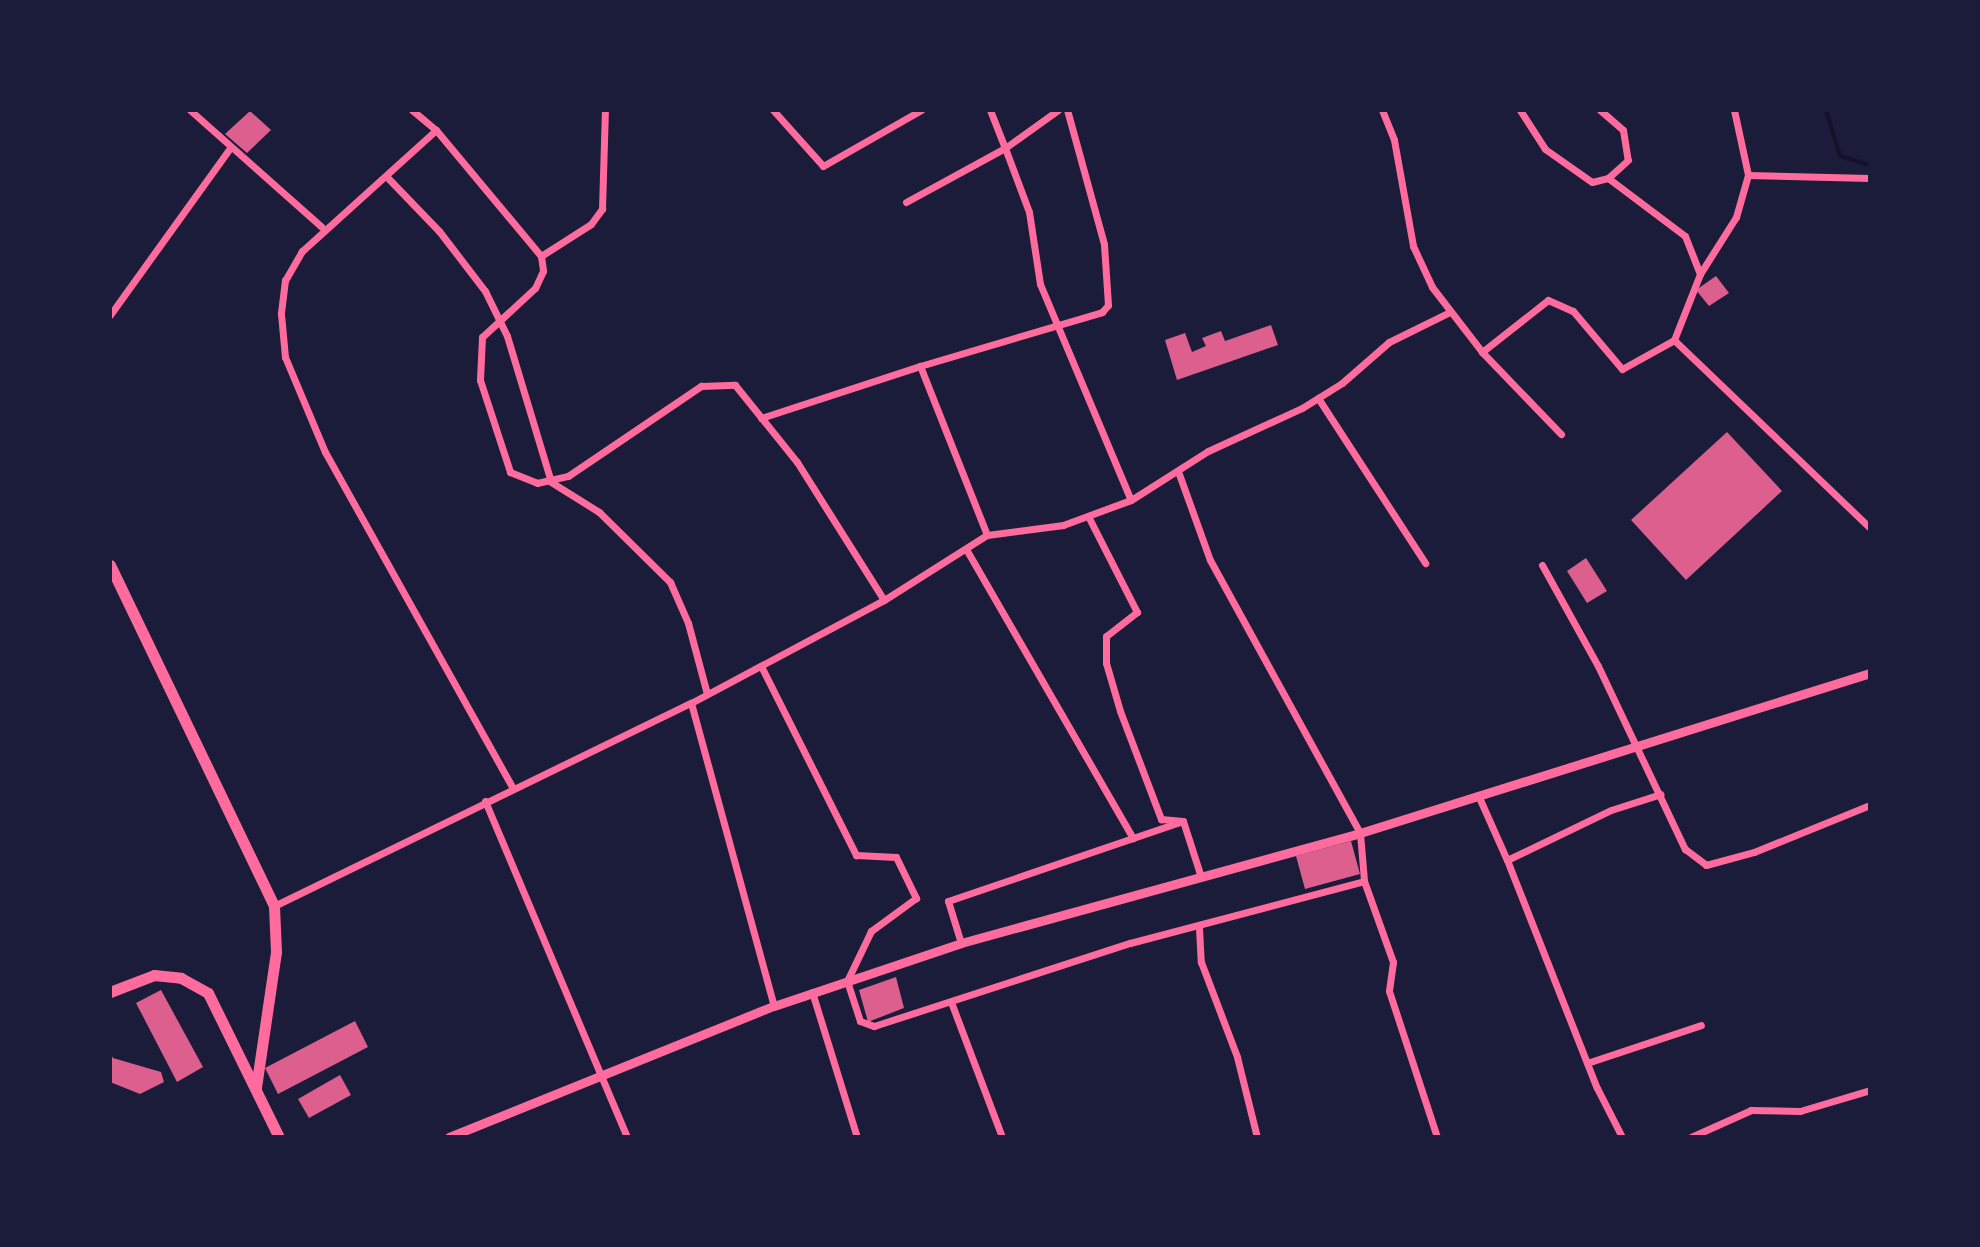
<!DOCTYPE html>
<style>
body{margin:0}
#map{position:relative;width:1980px;height:1247px;overflow:hidden;background:#1b1b3a;font-family:"Noto Sans",sans-serif}
div>[style]{position:absolute}
.stream>*{height:4px;margin:-2px;padding:0 2px;transform-origin:2px;border-radius:2px;background:#12122b}
.building>*{inset:0;background:#dd5f8e}
.minor>*{height:7px;margin:-3.5px;padding:0 3.5px;transform-origin:3.5px;border-radius:3.5px;background:#ff6b9d}
.tertiary>*{height:9px;margin:-4.5px;padding:0 4.5px;transform-origin:4.5px;border-radius:4.5px;background:#ff6b9d}
.primary>*{height:11px;margin:-5.5px;padding:0 5.5px;transform-origin:5.5px;border-radius:5.5px;background:#ff6b9d}
span{translate:-50% -50%;white-space:nowrap;text-align:center;line-height:1.15;-webkit-text-stroke:6px #1b1b3a;paint-order:stroke}
.frame{position:absolute;inset:0;border:112px solid #1b1b3a;pointer-events:none}
</style>
<div id="map">
<div class="stream">
<i style="left:1826px;top:110px;width:48px;rotate:73.1deg"></i>
<i style="left:1840px;top:156px;width:31px;rotate:17deg"></i>
</div>
<div class="building">
<i style="clip-path:polygon(250px 111px,271px 130px,247px 153px,225px 134px)"></i>
<i style="clip-path:polygon(1716px 276px,1729px 293px,1709px 306px,1696px 290px)"></i>
<i style="clip-path:polygon(1271px 325px,1278px 345px,1177px 380px,1165px 340px,1185px 333px,1192px 352px,1206px 346px,1202px 338px,1221px 331px,1225px 341px)"></i>
<i style="clip-path:polygon(1727px 432px,1782px 491px,1686px 580px,1631px 520px)"></i>
<i style="clip-path:polygon(1586px 558px,1607px 591px,1587px 603px,1567px 571px)"></i>
<i style="clip-path:polygon(1351px 841px,1360px 874px,1305px 889px,1296px 856px)"></i>
<i style="clip-path:polygon(896px 977px,904px 1008px,868px 1022px,859px 990px)"></i>
<i style="clip-path:polygon(161px 990px,203px 1067px,177px 1082px,136px 1003px)"></i>
<i style="clip-path:polygon(355px 1021px,368px 1047px,278px 1094px,265px 1068px)"></i>
<i style="clip-path:polygon(110px 1052px,113px 1058px,161px 1072px,164px 1082px,140px 1094px,110px 1082px)"></i>
<i style="clip-path:polygon(340px 1075px,351px 1095px,309px 1118px,298px 1099px)"></i>
</div>
<div class="minor">
<i style="left:190px;top:110px;width:176px;rotate:41.6deg"></i>
<i style="left:412px;top:110px;width:31px;rotate:40deg"></i>
<i style="left:436px;top:130px;width:164px;rotate:50.2deg"></i>
<i style="left:541px;top:256px;width:59px;rotate:-32.6deg"></i>
<i style="left:591px;top:224px;width:19px;rotate:-54deg"></i>
<i style="left:602px;top:209px;width:99px;rotate:-88.3deg"></i>
<i style="left:773px;top:110px;width:75px;rotate:48.2deg"></i>
<i style="left:823px;top:166px;width:113px;rotate:-29.7deg"></i>
<i style="left:990px;top:110px;width:41px;rotate:68.5deg"></i>
<i style="left:1005px;top:148px;width:65px;rotate:-35.6deg"></i>
<i style="left:1382px;top:110px;width:32px;rotate:68deg"></i>
<i style="left:1394px;top:140px;width:108px;rotate:79.8deg"></i>
<i style="left:1413px;top:246px;width:45px;rotate:65.1deg"></i>
<i style="left:1432px;top:287px;width:82px;rotate:52.4deg"></i>
<i style="left:1482px;top:352px;width:114px;rotate:46.1deg"></i>
<i style="left:1520px;top:110px;width:46px;rotate:57.3deg"></i>
<i style="left:1545px;top:149px;width:57px;rotate:35.1deg"></i>
<i style="left:1592px;top:182px;width:16px;rotate:-14deg"></i>
<i style="left:1600px;top:110px;width:30px;rotate:41deg"></i>
<i style="left:1623px;top:130px;width:30px;rotate:81deg"></i>
<i style="left:1628px;top:160px;width:27px;rotate:138deg"></i>
<i style="left:1608px;top:178px;width:96px;rotate:37deg"></i>
<i style="left:1685px;top:236px;width:41px;rotate:68.5deg"></i>
<i style="left:1734px;top:110px;width:66px;rotate:77.8deg"></i>
<i style="left:1748px;top:175px;width:44px;rotate:105.9deg"></i>
<i style="left:1736px;top:217px;width:67px;rotate:122.3deg"></i>
<i style="left:1700px;top:274px;width:71px;rotate:111.5deg"></i>
<i style="left:1674px;top:340px;width:272px;rotate:43.8deg"></i>
<i style="left:436px;top:130px;width:181px;rotate:137.9deg"></i>
<i style="left:302px;top:251px;width:34px;rotate:120deg"></i>
<i style="left:285px;top:280px;width:34px;rotate:97deg"></i>
<i style="left:281px;top:314px;width:43px;rotate:84.7deg"></i>
<i style="left:285px;top:357px;width:103px;rotate:67.2deg"></i>
<i style="left:325px;top:452px;width:384px;rotate:60.8deg"></i>
<i style="left:1748px;top:175px;width:122px;rotate:1.4deg"></i>
<i style="left:386px;top:176px;width:76px;rotate:46.1deg"></i>
<i style="left:439px;top:231px;width:76px;rotate:52.5deg"></i>
<i style="left:485px;top:291px;width:50px;rotate:63.9deg"></i>
<i style="left:507px;top:336px;width:152px;rotate:73.2deg"></i>
<i style="left:551px;top:482px;width:57px;rotate:32deg"></i>
<i style="left:599px;top:512px;width:100px;rotate:44.6deg"></i>
<i style="left:670px;top:582px;width:45px;rotate:66.3deg"></i>
<i style="left:688px;top:623px;width:73px;rotate:75deg"></i>
<i style="left:906px;top:202px;width:113px;rotate:-28.6deg"></i>
<i style="left:1005px;top:148px;width:68px;rotate:69.4deg"></i>
<i style="left:1029px;top:212px;width:73px;rotate:81.3deg"></i>
<i style="left:1040px;top:284px;width:234px;rotate:67.2deg"></i>
<i style="left:1131px;top:500px;width:91px;rotate:-32.5deg"></i>
<i style="left:1208px;top:451px;width:103px;rotate:-24.6deg"></i>
<i style="left:1302px;top:408px;width:47px;rotate:-32deg"></i>
<i style="left:1342px;top:383px;width:62px;rotate:-41.1deg"></i>
<i style="left:1389px;top:342px;width:68px;rotate:-26.2deg"></i>
<i style="left:541px;top:256px;width:15px;rotate:82deg"></i>
<i style="left:543px;top:271px;width:19px;rotate:115deg"></i>
<i style="left:535px;top:288px;width:72px;rotate:137.2deg"></i>
<i style="left:482px;top:337px;width:43px;rotate:92.7deg"></i>
<i style="left:480px;top:380px;width:97px;rotate:71.9deg"></i>
<i style="left:510px;top:472px;width:29px;rotate:22deg"></i>
<i style="left:537px;top:483px;width:32px;rotate:-13deg"></i>
<i style="left:568px;top:476px;width:161px;rotate:-34.1deg"></i>
<i style="left:701px;top:386px;width:34px;rotate:-2deg"></i>
<i style="left:735px;top:385px;width:99px;rotate:51.2deg"></i>
<i style="left:797px;top:462px;width:163px;rotate:57.8deg"></i>
<i style="left:110px;top:315px;width:206px;rotate:-54.3deg"></i>
<i style="left:1482px;top:352px;width:84px;rotate:-38.2deg"></i>
<i style="left:1548px;top:300px;width:27px;rotate:24deg"></i>
<i style="left:1573px;top:311px;width:76px;rotate:49.8deg"></i>
<i style="left:1622px;top:369px;width:60px;rotate:-29.1deg"></i>
<i style="left:1318px;top:398px;width:197px;rotate:57deg"></i>
<i style="left:761px;top:418px;width:167px;rotate:-18.1deg"></i>
<i style="left:1179px;top:474px;width:91px;rotate:70.2deg"></i>
<i style="left:1210px;top:560px;width:311px;rotate:61.2deg"></i>
<i style="left:1360px;top:833px;width:48px;rotate:85.2deg"></i>
<i style="left:1364px;top:881px;width:86px;rotate:70.3deg"></i>
<i style="left:1393px;top:962px;width:29px;rotate:98deg"></i>
<i style="left:1389px;top:991px;width:154px;rotate:71.8deg"></i>
<i style="left:1088px;top:516px;width:108px;rotate:63deg"></i>
<i style="left:1137px;top:612px;width:39px;rotate:142deg"></i>
<i style="left:1106px;top:636px;width:27px;rotate:90deg"></i>
<i style="left:1106px;top:663px;width:50px;rotate:73.7deg"></i>
<i style="left:1120px;top:711px;width:116px;rotate:69.2deg"></i>
<i style="left:1161px;top:819px;width:22px;rotate:5deg"></i>
<i style="left:1183px;top:821px;width:59px;rotate:72.2deg"></i>
<i style="left:987px;top:535px;width:77px;rotate:-7.5deg"></i>
<i style="left:1063px;top:525px;width:72px;rotate:-20.2deg"></i>
<i style="left:966px;top:549px;width:334px;rotate:60deg"></i>
<i style="left:1542px;top:565px;width:115px;rotate:61deg"></i>
<i style="left:1598px;top:666px;width:203px;rotate:64.6deg"></i>
<i style="left:1685px;top:849px;width:26px;rotate:37deg"></i>
<i style="left:1706px;top:865px;width:50px;rotate:-15.2deg"></i>
<i style="left:1754px;top:852px;width:125px;rotate:-22.1deg"></i>
<i style="left:761px;top:666px;width:212px;rotate:63.3deg"></i>
<i style="left:856px;top:855px;width:40px;rotate:2.9deg"></i>
<i style="left:896px;top:857px;width:46px;rotate:64deg"></i>
<i style="left:916px;top:898px;width:56px;rotate:143.7deg"></i>
<i style="left:871px;top:931px;width:55px;rotate:115.6deg"></i>
<i style="left:847px;top:981px;width:42px;rotate:72deg"></i>
<i style="left:860px;top:1021px;width:15px;rotate:20deg"></i>
<i style="left:874px;top:1026px;width:269px;rotate:-18deg"></i>
<i style="left:1130px;top:943px;width:242px;rotate:-14.8deg"></i>
<i style="left:691px;top:703px;width:219px;rotate:-28.1deg"></i>
<i style="left:884px;top:600px;width:122px;rotate:-32.3deg"></i>
<i style="left:987px;top:535px;width:182px;rotate:-111.6deg"></i>
<i style="left:920px;top:366px;width:190px;rotate:-16.5deg"></i>
<i style="left:1102px;top:312px;width:9px;rotate:-49deg"></i>
<i style="left:1108px;top:305px;width:61px;rotate:-93.8deg"></i>
<i style="left:1104px;top:244px;width:139px;rotate:-105.4deg"></i>
<i style="left:1478px;top:795px;width:71px;rotate:66deg"></i>
<i style="left:1507px;top:860px;width:115px;rotate:-25.7deg"></i>
<i style="left:1611px;top:810px;width:52px;rotate:-17.7deg"></i>
<i style="left:485px;top:801px;width:365px;rotate:67.1deg"></i>
<i style="left:1507px;top:860px;width:245px;rotate:68.5deg"></i>
<i style="left:1597px;top:1088px;width:55px;rotate:63deg"></i>
<i style="left:274px;top:906px;width:464px;rotate:-26deg"></i>
<i style="left:691px;top:703px;width:314px;rotate:74.7deg"></i>
<i style="left:1199px;top:928px;width:34px;rotate:87deg"></i>
<i style="left:1201px;top:962px;width:102px;rotate:69.2deg"></i>
<i style="left:1237px;top:1057px;width:82px;rotate:76deg"></i>
<i style="left:961px;top:943px;width:44px;rotate:-107.2deg"></i>
<i style="left:948px;top:901px;width:245px;rotate:-18.8deg"></i>
<i style="left:812px;top:992px;width:152px;rotate:72.8deg"></i>
<i style="left:951px;top:1002px;width:144px;rotate:69.3deg"></i>
<i style="left:1587px;top:1063px;width:120px;rotate:-18.4deg"></i>
<i style="left:1691px;top:1137px;width:66px;rotate:-24.2deg"></i>
<i style="left:1751px;top:1110px;width:49px;rotate:1.2deg"></i>
<i style="left:1800px;top:1111px;width:73px;rotate:-16.7deg"></i>
</div>
<div class="tertiary">
<i style="left:449px;top:1137px;width:350px;rotate:-22deg"></i>
<i style="left:774px;top:1006px;width:197px;rotate:-18.6deg"></i>
<i style="left:961px;top:943px;width:414px;rotate:-15.4deg"></i>
<i style="left:1360px;top:833px;width:535px;rotate:-17.42deg"></i>
</div>
<div class="primary">
<i style="left:110px;top:565px;width:378px;rotate:64.3deg"></i>
<i style="left:274px;top:906px;width:46px;rotate:87.5deg"></i>
<i style="left:276px;top:952px;width:137px;rotate:98.4deg"></i>
<i style="left:110px;top:992px;width:47px;rotate:-21.1deg"></i>
<i style="left:154px;top:975px;width:27px;rotate:6deg"></i>
<i style="left:181px;top:978px;width:31px;rotate:29deg"></i>
<i style="left:208px;top:993px;width:161px;rotate:63.8deg"></i>
</div>
<div class="frame"></div>
</div>
